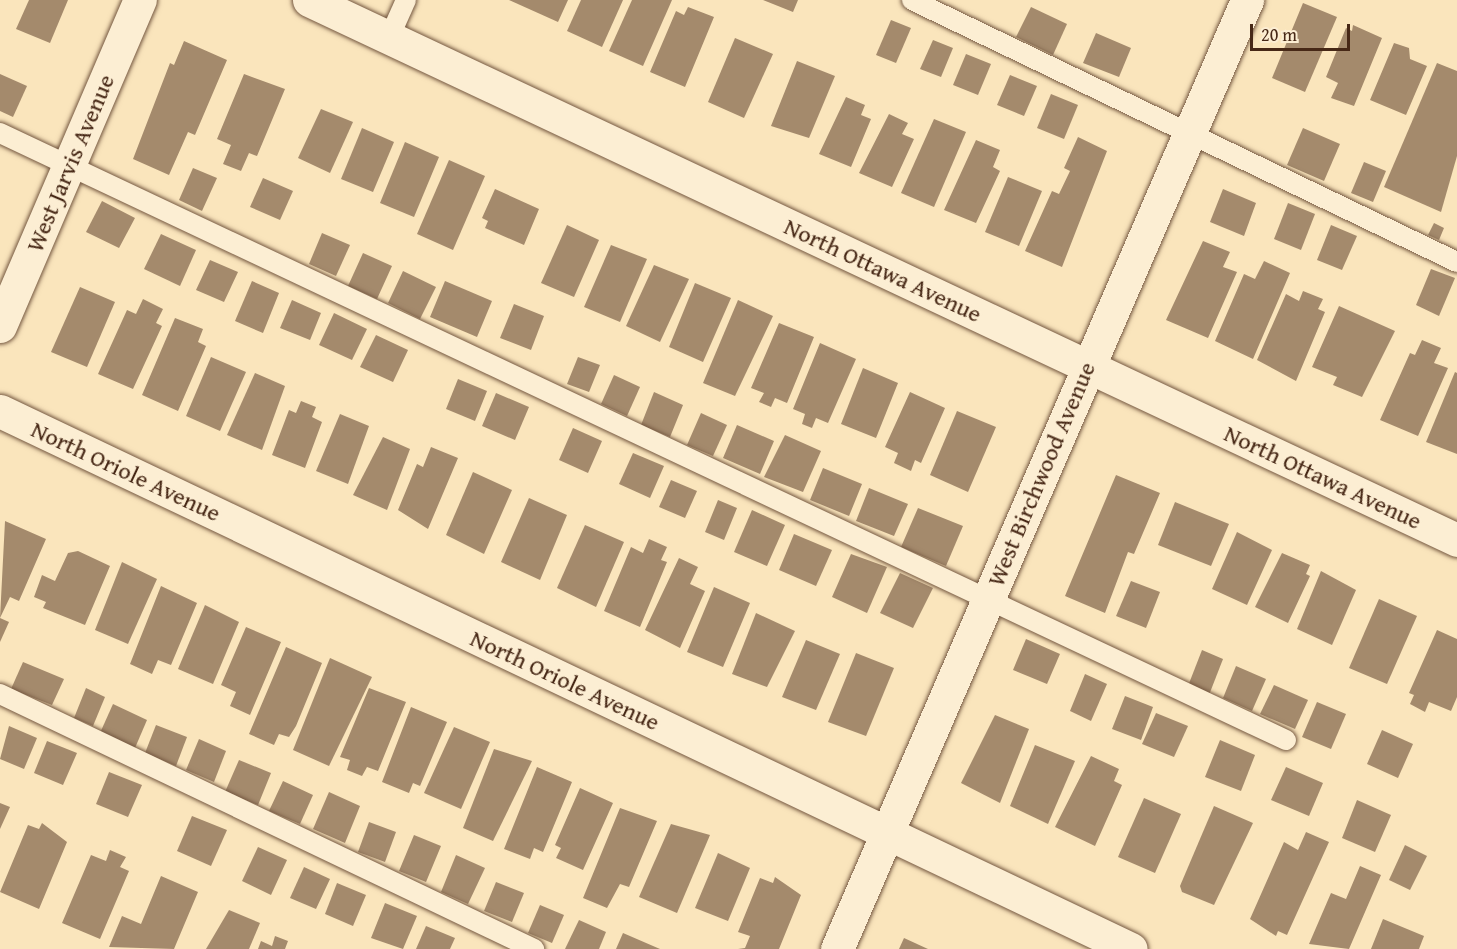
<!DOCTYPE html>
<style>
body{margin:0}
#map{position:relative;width:1457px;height:949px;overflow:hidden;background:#fae5bc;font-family:"Gentium Book Plus",serif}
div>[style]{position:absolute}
.building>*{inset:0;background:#a48a6c}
.roads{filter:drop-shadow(0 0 2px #745740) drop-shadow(0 0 2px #745740)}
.service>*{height:20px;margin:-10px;padding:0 10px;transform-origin:10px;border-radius:10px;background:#fceed3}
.minor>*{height:33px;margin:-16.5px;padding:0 16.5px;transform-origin:16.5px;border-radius:16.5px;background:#fceed3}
span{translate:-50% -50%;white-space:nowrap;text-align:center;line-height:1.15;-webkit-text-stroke:5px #fceed3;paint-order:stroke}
.street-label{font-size:24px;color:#472816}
.scale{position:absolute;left:1250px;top:24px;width:100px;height:27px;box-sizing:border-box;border:3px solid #472816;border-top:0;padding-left:8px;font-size:18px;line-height:21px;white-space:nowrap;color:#472816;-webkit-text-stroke:4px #fceed3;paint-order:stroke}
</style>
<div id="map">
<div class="building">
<i style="clip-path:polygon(29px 0,68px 0,50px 43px,16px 29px)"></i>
<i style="clip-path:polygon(509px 0,568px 0,558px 22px)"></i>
<i style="clip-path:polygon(581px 0,623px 0,602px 47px,567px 31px)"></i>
<i style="clip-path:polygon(632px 0,672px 0,643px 66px,609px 51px)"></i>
<i style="clip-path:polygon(763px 0,798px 0,793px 12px)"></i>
<i style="clip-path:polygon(1303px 3px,1337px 17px,1305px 92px,1272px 78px)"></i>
<i style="clip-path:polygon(688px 7px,714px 17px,685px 87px,650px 72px,676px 11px,684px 15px)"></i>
<i style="clip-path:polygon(1031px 7px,1067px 24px,1053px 55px,1016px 37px)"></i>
<i style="clip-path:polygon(891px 20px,911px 28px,896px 63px,876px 55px)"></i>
<i style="clip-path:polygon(1353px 25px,1382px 38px,1354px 106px,1331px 98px,1338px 83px,1326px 77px,1346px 28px,1352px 31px)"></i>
<i style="clip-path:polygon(1096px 33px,1131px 48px,1119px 77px,1083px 63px)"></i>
<i style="clip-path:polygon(735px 38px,773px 54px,744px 118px,708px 102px)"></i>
<i style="clip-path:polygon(933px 40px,953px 48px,941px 77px,920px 69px)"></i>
<i style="clip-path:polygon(184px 41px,227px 60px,195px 135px,188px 132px,169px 175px,133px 159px,170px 63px,174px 65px)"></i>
<i style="clip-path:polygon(1394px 43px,1409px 48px,1410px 59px,1427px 66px,1406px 115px,1370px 100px)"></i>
<i style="clip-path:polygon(966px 54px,991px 64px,978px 95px,953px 85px)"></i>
<i style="clip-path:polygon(797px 61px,835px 76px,809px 138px,771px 126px)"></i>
<i style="clip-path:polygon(1437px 63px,1457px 71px,1457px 156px,1441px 212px,1384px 187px)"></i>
<i style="clip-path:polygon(0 74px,27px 86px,13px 117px,0 111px)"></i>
<i style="clip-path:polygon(244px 74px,285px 89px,257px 156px,249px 153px,241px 171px,223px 164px,231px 145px,217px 139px)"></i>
<i style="clip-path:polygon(1010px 75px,1037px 86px,1024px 116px,997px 105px)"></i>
<i style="clip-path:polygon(1051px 94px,1078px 105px,1064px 139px,1037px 128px)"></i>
<i style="clip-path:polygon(846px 97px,865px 105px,861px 115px,871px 119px,851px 167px,819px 154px)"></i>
<i style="clip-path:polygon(321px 109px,353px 122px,330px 173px,298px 158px)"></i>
<i style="clip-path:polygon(889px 114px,908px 123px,902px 134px,914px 139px,892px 187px,859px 173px)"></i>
<i style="clip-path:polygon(934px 119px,966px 132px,934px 207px,901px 193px)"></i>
<i style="clip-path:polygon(362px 128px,394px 142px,373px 192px,341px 179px)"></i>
<i style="clip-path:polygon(1303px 128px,1340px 144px,1324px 181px,1287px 165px)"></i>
<i style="clip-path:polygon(1078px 137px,1107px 151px,1062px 267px,1025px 251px,1052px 191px,1059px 194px,1070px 171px,1064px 168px)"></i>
<i style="clip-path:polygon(976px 140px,1000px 150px,993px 167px,1000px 171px,976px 223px,944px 210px)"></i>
<i style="clip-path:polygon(405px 142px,439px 157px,414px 217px,380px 203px)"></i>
<i style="clip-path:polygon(449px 160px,485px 176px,453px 250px,417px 234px)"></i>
<i style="clip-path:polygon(1364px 162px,1386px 171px,1373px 202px,1351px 193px)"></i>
<i style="clip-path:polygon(193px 168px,217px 178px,202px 211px,179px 200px)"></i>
<i style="clip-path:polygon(1008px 177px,1042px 191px,1019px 246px,985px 232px)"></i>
<i style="clip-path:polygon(263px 178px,293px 191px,280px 220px,250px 207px)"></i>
<i style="clip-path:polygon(495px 189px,539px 209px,524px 245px,485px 228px,488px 221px,482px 218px)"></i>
<i style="clip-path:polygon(1223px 189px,1256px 203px,1244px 236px,1210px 222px)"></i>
<i style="clip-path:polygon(102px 201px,135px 218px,119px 248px,86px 232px)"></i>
<i style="clip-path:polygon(1288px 203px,1315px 214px,1301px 250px,1274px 239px)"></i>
<i style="clip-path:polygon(1434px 223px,1444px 228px,1439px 240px,1428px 235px)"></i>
<i style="clip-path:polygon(567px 225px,599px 240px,574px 297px,541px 283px)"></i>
<i style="clip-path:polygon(1331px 225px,1357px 236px,1342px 270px,1317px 260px)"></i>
<i style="clip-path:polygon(322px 233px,350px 245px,336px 276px,309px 264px)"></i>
<i style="clip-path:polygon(161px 234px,196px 250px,180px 286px,144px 269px)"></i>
<i style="clip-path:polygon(1203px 241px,1230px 252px,1223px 267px,1237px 272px,1208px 338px,1166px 320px)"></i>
<i style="clip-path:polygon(611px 245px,647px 259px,620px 322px,584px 307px)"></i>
<i style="clip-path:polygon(363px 253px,392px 266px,377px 299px,348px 286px)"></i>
<i style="clip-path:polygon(210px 260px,238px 272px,224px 302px,196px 290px)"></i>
<i style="clip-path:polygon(1264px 261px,1290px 273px,1253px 359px,1215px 341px,1244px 274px,1255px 279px)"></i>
<i style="clip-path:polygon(654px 265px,689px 279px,660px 342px,626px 326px)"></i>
<i style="clip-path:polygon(1431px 269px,1455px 278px,1439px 316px,1416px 305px)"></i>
<i style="clip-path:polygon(403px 271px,436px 287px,420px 319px,388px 303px)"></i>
<i style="clip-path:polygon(252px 281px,279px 293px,263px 333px,235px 321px)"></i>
<i style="clip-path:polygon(445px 281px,492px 301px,477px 337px,430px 317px)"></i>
<i style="clip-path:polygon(695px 283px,731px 298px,703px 362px,669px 347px)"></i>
<i style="clip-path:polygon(80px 287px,115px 302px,87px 367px,51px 352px)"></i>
<i style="clip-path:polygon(1303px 291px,1323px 299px,1318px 309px,1325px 312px,1296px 381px,1257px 360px,1286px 294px,1299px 301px)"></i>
<i style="clip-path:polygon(143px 299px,163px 309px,156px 323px,162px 326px,133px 389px,98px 374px,127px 310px,136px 314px)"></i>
<i style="clip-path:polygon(292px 300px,321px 313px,310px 340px,280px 328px)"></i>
<i style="clip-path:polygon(738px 300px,773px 316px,735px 396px,703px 383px)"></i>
<i style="clip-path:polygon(514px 304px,544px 316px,531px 350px,500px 338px)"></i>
<i style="clip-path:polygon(1339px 306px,1395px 331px,1362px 397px,1333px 385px,1337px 377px,1312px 367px)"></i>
<i style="clip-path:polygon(334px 313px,367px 329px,352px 360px,319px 345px)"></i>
<i style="clip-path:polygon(175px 318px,203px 329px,198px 342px,206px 346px,178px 411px,142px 395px)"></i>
<i style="clip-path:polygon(779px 323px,814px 337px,787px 403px,775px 398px,771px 407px,759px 402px,764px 393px,751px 388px)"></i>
<i style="clip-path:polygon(376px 335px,408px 350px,393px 382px,360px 367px)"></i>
<i style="clip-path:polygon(1422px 340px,1441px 348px,1434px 363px,1448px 368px,1418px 436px,1380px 420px,1410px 353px,1415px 355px)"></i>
<i style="clip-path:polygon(820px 343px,856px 359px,828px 423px,816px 418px,812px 428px,802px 424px,805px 414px,793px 409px)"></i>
<i style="clip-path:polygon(211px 357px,246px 372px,220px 431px,186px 416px)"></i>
<i style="clip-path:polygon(578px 357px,600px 365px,589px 392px,567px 384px)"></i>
<i style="clip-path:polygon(863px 368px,898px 383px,876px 438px,841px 424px)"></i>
<i style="clip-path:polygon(1455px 372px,1457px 373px,1457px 454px,1426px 442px)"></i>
<i style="clip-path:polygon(255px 373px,285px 386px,262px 450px,227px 435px)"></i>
<i style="clip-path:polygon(614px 375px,640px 387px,627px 416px,601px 404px)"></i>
<i style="clip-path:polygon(458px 379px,487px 391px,475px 421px,446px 409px)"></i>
<i style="clip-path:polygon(654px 392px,683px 405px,670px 437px,641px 425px)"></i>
<i style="clip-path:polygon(910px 392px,945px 408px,921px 463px,915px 460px,911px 471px,894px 463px,898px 453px,885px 447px)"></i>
<i style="clip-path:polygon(496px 393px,529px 407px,515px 440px,482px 426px)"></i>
<i style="clip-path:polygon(301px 401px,316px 407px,312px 417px,322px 422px,305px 468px,272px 455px,289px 410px,296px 413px)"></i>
<i style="clip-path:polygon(957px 411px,996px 427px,968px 492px,930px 475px)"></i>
<i style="clip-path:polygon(701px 413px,727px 425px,713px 456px,687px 445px)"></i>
<i style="clip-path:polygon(340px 414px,369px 426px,348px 484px,316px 471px)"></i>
<i style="clip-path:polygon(737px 425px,774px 441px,760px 474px,723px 458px)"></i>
<i style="clip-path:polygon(573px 428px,602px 441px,588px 473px,559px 460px)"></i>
<i style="clip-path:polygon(785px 435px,821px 451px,803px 492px,764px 477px)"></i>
<i style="clip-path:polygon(383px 437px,410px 449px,387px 510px,353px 495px)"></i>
<i style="clip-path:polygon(431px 447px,458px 458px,428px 529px,398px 510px,417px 464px,423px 467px)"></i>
<i style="clip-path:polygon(633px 453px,664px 466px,650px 498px,619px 484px)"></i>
<i style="clip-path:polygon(823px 468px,862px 484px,849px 516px,810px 500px)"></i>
<i style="clip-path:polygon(473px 472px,512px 490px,484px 554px,446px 535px)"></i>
<i style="clip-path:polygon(1116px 475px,1160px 493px,1134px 554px,1128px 552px,1105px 613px,1065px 596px)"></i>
<i style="clip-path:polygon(671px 480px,697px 491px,685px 518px,659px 507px)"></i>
<i style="clip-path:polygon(869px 488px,908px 504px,894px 536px,856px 521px)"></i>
<i style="clip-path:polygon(529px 498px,567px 515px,540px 580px,501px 562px)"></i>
<i style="clip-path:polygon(718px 500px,737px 508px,724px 540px,705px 532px)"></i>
<i style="clip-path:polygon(1175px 502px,1229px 524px,1211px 566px,1158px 545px)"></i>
<i style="clip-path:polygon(918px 508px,963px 526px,946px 566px,901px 547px)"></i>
<i style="clip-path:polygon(752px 510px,785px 525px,767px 566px,734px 552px)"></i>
<i style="clip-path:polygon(5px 521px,46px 539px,19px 601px,10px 597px,0 618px)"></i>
<i style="clip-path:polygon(585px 525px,624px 542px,596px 607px,557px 588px)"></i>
<i style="clip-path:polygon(1237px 532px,1272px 550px,1247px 605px,1212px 589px)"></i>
<i style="clip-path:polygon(794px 534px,832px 550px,816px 586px,779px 570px)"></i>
<i style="clip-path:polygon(649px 539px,667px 547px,661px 560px,667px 562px,640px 627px,604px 611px,631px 547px,643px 553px)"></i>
<i style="clip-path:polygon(78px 551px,110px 566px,85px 625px,43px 608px,46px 602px,34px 597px,42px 575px,55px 581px,68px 553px)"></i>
<i style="clip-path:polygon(1282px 553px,1310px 565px,1306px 574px,1310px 576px,1288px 623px,1255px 607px)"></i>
<i style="clip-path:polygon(851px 554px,887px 567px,867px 613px,832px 597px)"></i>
<i style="clip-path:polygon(679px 558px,698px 567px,690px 584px,705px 591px,680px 648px,645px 630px)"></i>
<i style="clip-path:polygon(122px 562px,157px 579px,128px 644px,95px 630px)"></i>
<i style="clip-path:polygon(1321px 571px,1356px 590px,1332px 645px,1297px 629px)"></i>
<i style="clip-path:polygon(900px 573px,933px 588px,913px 628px,880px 613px)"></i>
<i style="clip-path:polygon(1131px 581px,1160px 592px,1146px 628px,1116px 616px)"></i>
<i style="clip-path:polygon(161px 586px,197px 603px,171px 665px,158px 660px,152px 674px,130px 664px)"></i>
<i style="clip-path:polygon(714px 587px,750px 603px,723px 667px,687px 652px)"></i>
<i style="clip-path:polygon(1379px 599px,1417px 616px,1387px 684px,1349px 668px)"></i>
<i style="clip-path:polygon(205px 605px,239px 622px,213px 684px,178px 669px)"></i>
<i style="clip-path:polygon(756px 613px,795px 631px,767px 687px,732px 674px)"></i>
<i style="clip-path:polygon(0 618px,9px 622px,0 642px)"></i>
<i style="clip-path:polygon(246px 627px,281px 642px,250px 715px,230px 706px,236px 692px,221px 685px)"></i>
<i style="clip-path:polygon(1437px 630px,1457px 639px,1457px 697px,1451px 711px,1429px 702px,1425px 712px,1410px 704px,1414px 695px,1409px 693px)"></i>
<i style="clip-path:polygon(1026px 639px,1060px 654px,1047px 684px,1013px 670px)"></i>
<i style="clip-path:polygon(806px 640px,840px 654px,816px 710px,782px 697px)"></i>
<i style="clip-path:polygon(286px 647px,322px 663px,296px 726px,289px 737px,279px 734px,274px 745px,249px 734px)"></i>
<i style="clip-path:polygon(1202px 650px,1223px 659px,1209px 695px,1188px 686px)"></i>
<i style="clip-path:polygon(856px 653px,894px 668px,866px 736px,828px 722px)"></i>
<i style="clip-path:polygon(330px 658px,372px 677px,329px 766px,293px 750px)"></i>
<i style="clip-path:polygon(23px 662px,64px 679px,52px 705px,11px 689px)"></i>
<i style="clip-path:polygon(1236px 666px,1266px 679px,1252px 711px,1223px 698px)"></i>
<i style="clip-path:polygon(1085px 674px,1107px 684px,1091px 721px,1070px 711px)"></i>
<i style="clip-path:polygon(1274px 685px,1308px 700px,1295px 729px,1260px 714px)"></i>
<i style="clip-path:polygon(86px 688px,105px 697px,93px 726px,74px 718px)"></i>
<i style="clip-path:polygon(369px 688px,406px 702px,378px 771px,367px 767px,362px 776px,347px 770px,350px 760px,340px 757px)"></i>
<i style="clip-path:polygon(1125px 696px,1153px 707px,1141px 740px,1112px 729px)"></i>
<i style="clip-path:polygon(1317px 702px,1346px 714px,1331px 749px,1302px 737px)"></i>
<i style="clip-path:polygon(113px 704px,147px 720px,135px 748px,100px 733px)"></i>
<i style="clip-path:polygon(411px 707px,447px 722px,420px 786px,413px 783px,409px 793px,382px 782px)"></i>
<i style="clip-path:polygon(1156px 713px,1188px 726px,1174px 757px,1142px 744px)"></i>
<i style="clip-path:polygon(995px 715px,1029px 729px,1000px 803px,961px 783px)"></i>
<i style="clip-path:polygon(156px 725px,187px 737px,176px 766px,145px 753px)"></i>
<i style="clip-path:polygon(9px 726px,37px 738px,24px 769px,0 759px)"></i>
<i style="clip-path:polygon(454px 727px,490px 742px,461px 809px,424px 793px)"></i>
<i style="clip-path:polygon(1382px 730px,1413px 744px,1398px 778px,1367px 764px)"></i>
<i style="clip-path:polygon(199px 739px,226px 751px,214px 782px,186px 770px)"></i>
<i style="clip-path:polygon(1220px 740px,1255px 755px,1241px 791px,1205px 777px)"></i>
<i style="clip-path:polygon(47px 741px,77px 753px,63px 785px,34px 773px)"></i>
<i style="clip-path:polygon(1035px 745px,1075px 761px,1048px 824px,1010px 806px)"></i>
<i style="clip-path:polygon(494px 749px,532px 761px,493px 841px,463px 828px)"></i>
<i style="clip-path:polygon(1091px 756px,1119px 769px,1114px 781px,1122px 785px,1095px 846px,1055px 827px)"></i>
<i style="clip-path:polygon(239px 760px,271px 773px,258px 805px,225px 792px)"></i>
<i style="clip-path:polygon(537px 767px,572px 782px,543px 852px,534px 848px,530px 859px,504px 849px)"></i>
<i style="clip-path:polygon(1286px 767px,1323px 783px,1309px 816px,1271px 800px)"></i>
<i style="clip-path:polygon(109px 772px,142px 785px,128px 817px,96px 804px)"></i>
<i style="clip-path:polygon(283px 781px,313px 795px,300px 824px,269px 811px)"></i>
<i style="clip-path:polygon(580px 788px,613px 803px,583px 870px,556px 858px,561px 848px,555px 845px)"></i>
<i style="clip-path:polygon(329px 792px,360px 806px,345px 843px,313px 829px)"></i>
<i style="clip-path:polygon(1144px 798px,1181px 814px,1155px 873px,1118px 857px)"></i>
<i style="clip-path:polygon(1357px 800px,1391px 815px,1375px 852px,1342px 838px)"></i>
<i style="clip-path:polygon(0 803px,10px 807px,0 829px)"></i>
<i style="clip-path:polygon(1214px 806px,1253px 823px,1214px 905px,1182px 892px,1180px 886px)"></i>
<i style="clip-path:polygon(620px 808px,657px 821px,629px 887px,620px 884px,607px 908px,583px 898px)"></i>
<i style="clip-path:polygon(192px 816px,227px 830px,211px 866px,177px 851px)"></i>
<i style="clip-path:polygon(369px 822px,396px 832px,385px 862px,358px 852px)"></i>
<i style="clip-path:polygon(42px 823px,67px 842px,39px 909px,0 892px,28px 825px,39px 829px)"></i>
<i style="clip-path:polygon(671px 824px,710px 835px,677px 913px,639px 897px)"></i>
<i style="clip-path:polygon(1306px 832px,1329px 842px,1287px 935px,1278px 931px,1276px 936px,1250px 919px,1284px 842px,1298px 850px)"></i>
<i style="clip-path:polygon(414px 835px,441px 846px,426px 882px,399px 871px)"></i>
<i style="clip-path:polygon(1405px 845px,1427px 856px,1410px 890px,1389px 880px)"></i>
<i style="clip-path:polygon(258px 847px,287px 860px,271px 895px,242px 881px)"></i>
<i style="clip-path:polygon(110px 850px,126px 857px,120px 867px,129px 871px,100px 939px,62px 923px,91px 855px,106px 861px)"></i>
<i style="clip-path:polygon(718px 853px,750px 868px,728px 921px,695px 908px)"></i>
<i style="clip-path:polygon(456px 855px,485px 868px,468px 904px,441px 892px)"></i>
<i style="clip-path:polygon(1360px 866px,1381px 875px,1349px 949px,1309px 944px,1331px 893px,1346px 899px)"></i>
<i style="clip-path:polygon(304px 867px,330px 879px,316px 909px,290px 898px)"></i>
<i style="clip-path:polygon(161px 876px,198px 892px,174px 949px,109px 947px,122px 916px,141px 924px)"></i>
<i style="clip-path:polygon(775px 877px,801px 895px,779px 949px,738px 949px,745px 948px,750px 936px,738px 932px,760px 878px,773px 883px)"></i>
<i style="clip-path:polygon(496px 882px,524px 893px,512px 922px,484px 911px)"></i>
<i style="clip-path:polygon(337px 883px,366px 895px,353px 926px,325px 914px)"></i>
<i style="clip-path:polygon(385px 903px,417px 916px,403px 949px,371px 938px)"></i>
<i style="clip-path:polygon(540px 905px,564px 915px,552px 943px,528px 933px)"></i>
<i style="clip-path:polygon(229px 910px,260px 923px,249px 949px,206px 949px)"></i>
<i style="clip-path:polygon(1383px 919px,1424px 936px,1419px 949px,1371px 949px)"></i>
<i style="clip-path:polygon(579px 920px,606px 932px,599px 949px,565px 949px)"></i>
<i style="clip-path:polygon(426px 926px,455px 938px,450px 949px,416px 949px)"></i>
<i style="clip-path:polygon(623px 933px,660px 949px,616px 949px)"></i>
<i style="clip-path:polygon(275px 936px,288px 941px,285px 949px,258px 949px,261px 941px,272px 946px)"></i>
<i style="clip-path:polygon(904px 938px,928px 949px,899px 949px)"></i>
</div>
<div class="roads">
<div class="service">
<i style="left:912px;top:0;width:605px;rotate:25.68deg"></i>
<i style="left:389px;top:38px;width:42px;rotate:-65.9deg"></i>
<i style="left:0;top:133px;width:1422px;rotate:25.27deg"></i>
<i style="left:0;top:694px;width:592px;rotate:25.53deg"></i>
</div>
<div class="minor">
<i style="left:309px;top:0;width:1269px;rotate:25.19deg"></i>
<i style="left:0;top:326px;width:355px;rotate:-66.8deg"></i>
<i style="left:0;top:411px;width:1252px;rotate:25.44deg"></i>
<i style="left:837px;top:949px;width:1034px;rotate:-66.63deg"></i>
</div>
</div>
<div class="street-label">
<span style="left:70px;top:163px;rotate:-67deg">West Jarvis Avenue</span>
<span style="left:883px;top:270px;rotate:25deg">North Ottawa Avenue</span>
<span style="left:126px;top:471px;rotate:25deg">North Oriole Avenue</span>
<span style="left:1041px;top:474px;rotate:-67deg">West Birchwood Avenue</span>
<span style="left:1323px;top:477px;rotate:25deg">North Ottawa Avenue</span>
<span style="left:565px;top:680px;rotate:25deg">North Oriole Avenue</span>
</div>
<div class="scale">20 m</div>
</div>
